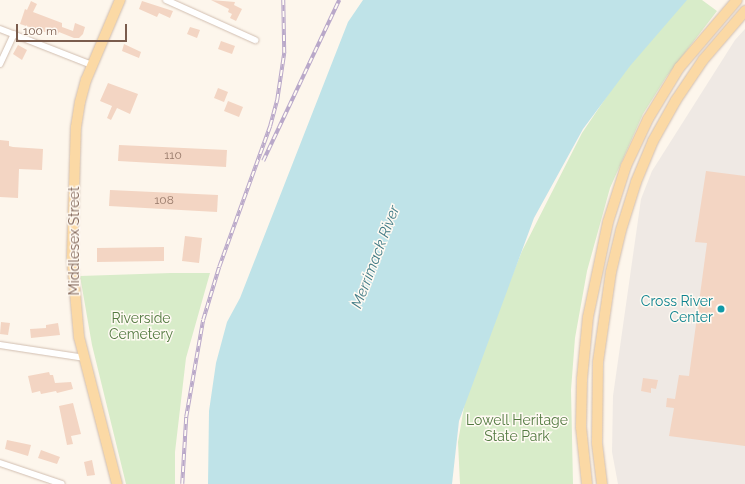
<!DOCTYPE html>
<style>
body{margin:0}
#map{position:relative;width:745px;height:484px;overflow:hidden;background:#fdf6ec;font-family:Raleway,sans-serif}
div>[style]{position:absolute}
.industrial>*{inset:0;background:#efe9e4}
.green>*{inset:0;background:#d8ecc9}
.water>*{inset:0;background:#bfe3e8}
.building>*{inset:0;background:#f3d5c3}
.roads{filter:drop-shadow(0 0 1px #d1beb0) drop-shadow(0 0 1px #d1beb0)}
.street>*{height:6px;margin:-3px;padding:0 3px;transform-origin:3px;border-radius:3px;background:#fff}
.primary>*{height:10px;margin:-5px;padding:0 5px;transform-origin:5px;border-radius:5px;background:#fbd9a5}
.rail>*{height:3.5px;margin-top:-1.75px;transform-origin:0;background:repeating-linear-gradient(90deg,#fffaf3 0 6px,#b9a8c9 0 12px);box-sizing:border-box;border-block:1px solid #b9a8c9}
.dots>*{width:11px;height:11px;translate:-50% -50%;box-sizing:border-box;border:2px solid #fffaf3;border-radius:50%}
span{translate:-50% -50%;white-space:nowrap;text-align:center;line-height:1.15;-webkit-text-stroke:3px #fffaf3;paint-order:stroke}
.number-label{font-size:12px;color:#987a6a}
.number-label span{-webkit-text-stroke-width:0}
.street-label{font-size:14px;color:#7a5c4d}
.culture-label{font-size:14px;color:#0d838f}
.right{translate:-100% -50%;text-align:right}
.park-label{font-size:14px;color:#537a41}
.water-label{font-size:15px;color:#437c86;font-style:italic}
.scale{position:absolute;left:16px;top:24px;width:111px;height:18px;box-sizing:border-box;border:2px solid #7a5c4d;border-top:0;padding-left:5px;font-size:12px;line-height:14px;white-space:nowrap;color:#7a5c4d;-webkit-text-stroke:3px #fffaf3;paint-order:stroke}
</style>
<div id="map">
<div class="industrial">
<i style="clip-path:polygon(745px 29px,745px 484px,618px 484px,612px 452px,613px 396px,641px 199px,652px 171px,735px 40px)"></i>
</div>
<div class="green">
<i style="clip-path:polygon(672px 0,702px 0,717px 11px,667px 76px,643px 114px,610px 188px,587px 271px,575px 338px,571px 390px,573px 484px,460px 484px,458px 442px,468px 384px,522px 251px,582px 133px)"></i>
<i style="clip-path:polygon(171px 273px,210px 273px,186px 358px,175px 452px,175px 484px,126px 484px,92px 345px,80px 276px)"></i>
</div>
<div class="water">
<i style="clip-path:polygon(363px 0,687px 0,630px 66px,583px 129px,534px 218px,459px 421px,452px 484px,208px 484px,209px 411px,216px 363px,227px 322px,240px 298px,348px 22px)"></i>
</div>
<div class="building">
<i style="clip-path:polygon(211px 0,235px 2px,234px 5px,242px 9px,236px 21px,230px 18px,232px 14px,228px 12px,229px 9px)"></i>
<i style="clip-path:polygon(31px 1px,37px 4px,33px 12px,62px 23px,62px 27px,73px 31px,75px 23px,85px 27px,83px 34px,79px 38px,74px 38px,59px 32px,57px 36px,20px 24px,25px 9px,27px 10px)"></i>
<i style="clip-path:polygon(142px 1px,173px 11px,170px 18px,159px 13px,157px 17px,139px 9px)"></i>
<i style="clip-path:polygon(190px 27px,200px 30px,197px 38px,187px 34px)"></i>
<i style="clip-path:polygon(221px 41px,235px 46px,232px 54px,218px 49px)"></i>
<i style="clip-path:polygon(124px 44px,141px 52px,139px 58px,122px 51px)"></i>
<i style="clip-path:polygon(18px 45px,27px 50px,22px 60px,13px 54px)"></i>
<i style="clip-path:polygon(108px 83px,138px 94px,130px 114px,117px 108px,111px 120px,107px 118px,112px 106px,100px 101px)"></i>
<i style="clip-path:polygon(218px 88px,228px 92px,224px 102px,214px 98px)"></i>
<i style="clip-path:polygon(228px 101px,243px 107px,239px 117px,224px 111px)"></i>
<i style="clip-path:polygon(0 140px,9px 141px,9px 146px,13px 147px,43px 149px,42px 170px,19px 169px,18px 198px,0 197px)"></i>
<i style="clip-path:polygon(119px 145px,227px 150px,226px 167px,118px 161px)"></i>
<i style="clip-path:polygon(706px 171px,745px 176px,745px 446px,669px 436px,674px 408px,666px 407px,667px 398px,675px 399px,679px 375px,689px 376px,707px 243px,695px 242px)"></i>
<i style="clip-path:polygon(110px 190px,218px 195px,217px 212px,109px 206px)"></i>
<i style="clip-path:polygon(185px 236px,202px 238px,199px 263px,182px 261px)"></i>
<i style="clip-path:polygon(164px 247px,164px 261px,97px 262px,97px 248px)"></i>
<i style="clip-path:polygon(1px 322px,10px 323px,8px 335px,0 334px)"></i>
<i style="clip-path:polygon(58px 323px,60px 335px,31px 338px,30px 329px,46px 328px,46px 325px)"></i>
<i style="clip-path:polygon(49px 372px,50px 375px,53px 375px,55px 383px,71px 382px,73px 389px,57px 393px,56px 391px,41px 394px,40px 391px,32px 393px,28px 376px)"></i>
<i style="clip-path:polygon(643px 378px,658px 380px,656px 389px,651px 388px,651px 393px,641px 391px)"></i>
<i style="clip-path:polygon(73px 403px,81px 434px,71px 436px,73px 444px,67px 445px,59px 406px)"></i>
<i style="clip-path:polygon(7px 440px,31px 445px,28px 456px,5px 449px)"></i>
<i style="clip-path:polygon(41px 450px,60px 457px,57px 464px,38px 458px)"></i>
<i style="clip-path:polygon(92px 460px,95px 475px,87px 476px,84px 462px)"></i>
</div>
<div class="roads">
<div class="street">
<i style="left:166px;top:0;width:98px;rotate:24.2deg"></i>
<i style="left:0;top:29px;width:99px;rotate:21.4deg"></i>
<i style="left:0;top:64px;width:33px;rotate:-65deg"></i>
<i style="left:0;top:345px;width:86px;rotate:8.7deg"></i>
<i style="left:0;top:463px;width:65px;rotate:18.7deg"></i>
</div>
<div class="primary">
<i style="left:117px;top:484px;width:152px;rotate:-104.5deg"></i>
<i style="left:79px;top:337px;width:79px;rotate:-95.1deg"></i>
<i style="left:72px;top:258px;width:131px;rotate:-88.3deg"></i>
<i style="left:76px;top:127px;width:25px;rotate:-81deg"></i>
<i style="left:80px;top:102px;width:23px;rotate:-75deg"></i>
<i style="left:86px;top:80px;width:87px;rotate:-67deg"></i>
<i style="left:587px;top:484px;width:57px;rotate:-96deg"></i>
<i style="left:581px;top:427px;width:48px;rotate:-88.8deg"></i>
<i style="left:582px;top:379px;width:62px;rotate:-84.5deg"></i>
<i style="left:588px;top:317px;width:97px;rotate:-78.1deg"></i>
<i style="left:608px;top:222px;width:59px;rotate:-72.2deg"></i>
<i style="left:626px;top:166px;width:52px;rotate:-64.9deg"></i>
<i style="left:648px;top:119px;width:60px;rotate:-58.7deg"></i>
<i style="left:679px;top:68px;width:89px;rotate:-49.5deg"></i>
<i style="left:602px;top:484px;width:41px;rotate:-97deg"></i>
<i style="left:597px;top:443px;width:81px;rotate:-89.3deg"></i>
<i style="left:598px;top:362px;width:91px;rotate:-81.8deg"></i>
<i style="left:611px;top:272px;width:43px;rotate:-76.6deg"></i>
<i style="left:621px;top:230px;width:50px;rotate:-72.6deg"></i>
<i style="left:636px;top:182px;width:44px;rotate:-67.5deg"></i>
<i style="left:653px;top:141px;width:47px;rotate:-60.7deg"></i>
<i style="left:676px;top:100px;width:48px;rotate:-56deg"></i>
<i style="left:703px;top:60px;width:65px;rotate:-49.4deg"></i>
</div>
</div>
<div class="rail">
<i style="left:263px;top:161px;width:178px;rotate:-64.7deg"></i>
<i style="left:182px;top:484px;width:67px;rotate:-86.6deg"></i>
<i style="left:186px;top:417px;width:98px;rotate:-80.1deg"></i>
<i style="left:203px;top:320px;width:55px;rotate:-73.2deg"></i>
<i style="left:219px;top:267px;width:150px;rotate:-70.1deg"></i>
<i style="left:270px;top:126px;width:27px;rotate:-75deg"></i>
<i style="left:277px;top:100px;width:48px;rotate:-81.5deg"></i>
<i style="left:284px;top:53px;width:53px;rotate:-91.1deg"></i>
</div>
<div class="dots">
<i style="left:721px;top:309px;background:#0f9aa8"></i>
</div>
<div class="number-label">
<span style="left:173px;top:156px">110</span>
<span style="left:164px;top:201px">108</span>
</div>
<div class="street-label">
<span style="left:74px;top:241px;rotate:-90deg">Middlesex Street</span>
</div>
<div class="culture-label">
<span class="right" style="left:713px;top:309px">Cross River<br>Center</span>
</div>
<div class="park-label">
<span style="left:141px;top:326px">Riverside<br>Cemetery</span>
<span style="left:517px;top:428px">Lowell Heritage<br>State Park</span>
</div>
<div class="water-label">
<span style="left:376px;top:257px;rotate:-69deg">Merrimack River</span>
</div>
<div class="scale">100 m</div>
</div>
